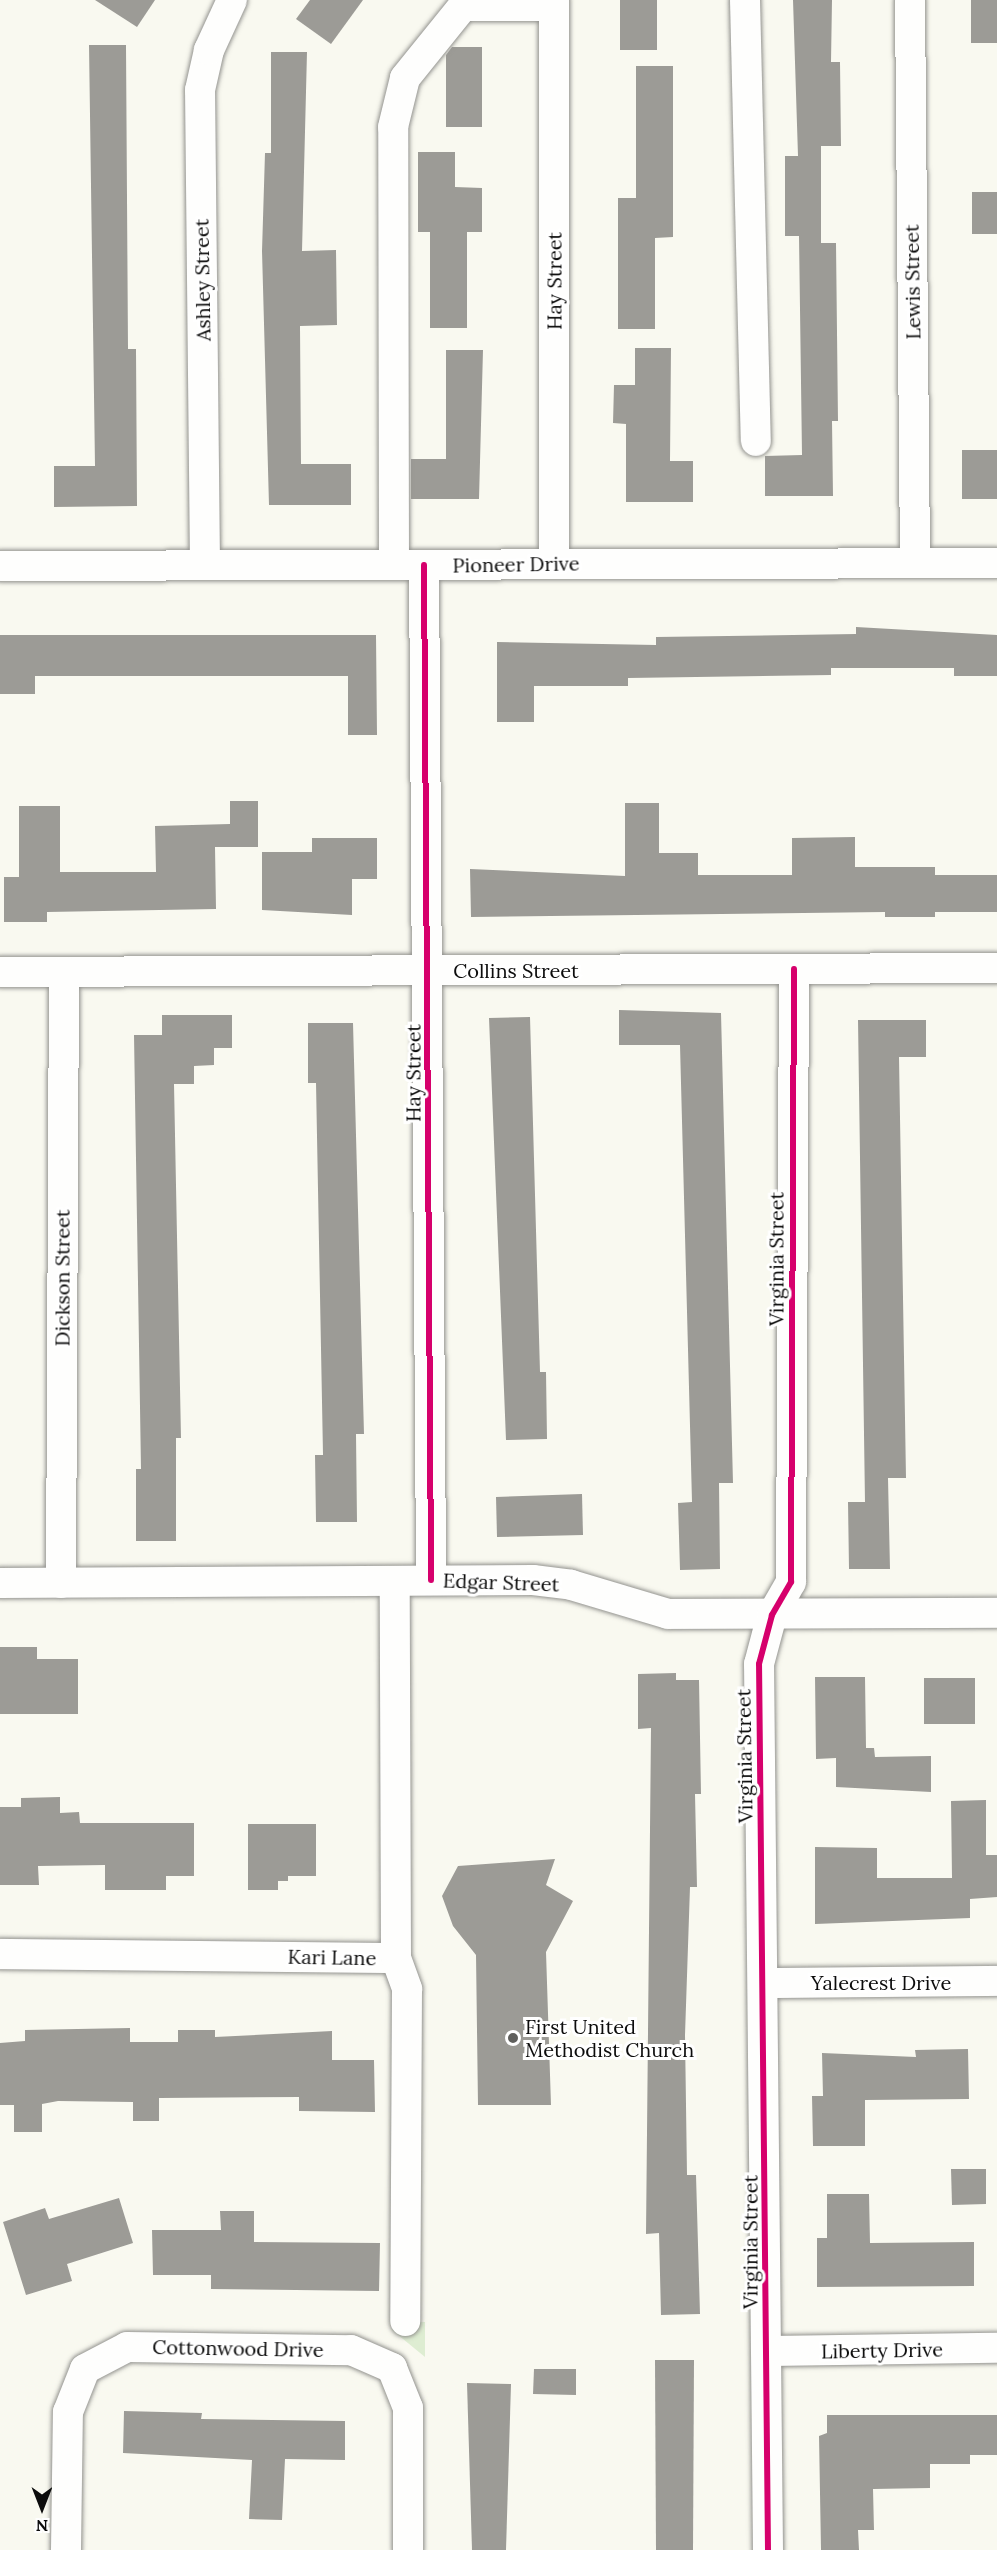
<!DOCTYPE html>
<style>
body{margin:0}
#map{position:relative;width:997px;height:2550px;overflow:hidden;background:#f9f9f0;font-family:Lora,serif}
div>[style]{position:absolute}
.green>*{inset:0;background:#deedd2}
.building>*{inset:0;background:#9c9b96}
.roads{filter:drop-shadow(0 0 2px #93938f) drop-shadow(0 0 2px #93938f)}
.minor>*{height:30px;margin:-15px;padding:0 15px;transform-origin:15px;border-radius:15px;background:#fefefd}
.cycleway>*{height:6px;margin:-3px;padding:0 3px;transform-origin:3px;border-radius:3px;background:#d6006c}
.dots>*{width:16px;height:16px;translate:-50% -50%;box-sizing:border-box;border:3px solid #fff;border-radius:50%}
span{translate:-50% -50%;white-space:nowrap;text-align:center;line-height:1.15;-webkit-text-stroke:6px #fff;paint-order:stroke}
.street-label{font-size:20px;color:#0c0c0c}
.poi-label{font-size:20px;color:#0c0c0c}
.left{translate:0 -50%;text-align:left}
.north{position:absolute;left:12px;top:2478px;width:60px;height:60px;-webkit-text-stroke:4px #fff;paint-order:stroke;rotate:180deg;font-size:16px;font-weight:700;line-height:24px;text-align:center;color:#0c0c0c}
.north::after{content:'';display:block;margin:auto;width:21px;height:27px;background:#0c0c0c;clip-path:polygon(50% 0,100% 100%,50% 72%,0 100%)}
</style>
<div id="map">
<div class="green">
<i style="clip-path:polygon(393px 2321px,425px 2322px,425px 2357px,392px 2330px)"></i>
</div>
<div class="building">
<i style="clip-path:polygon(95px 0,155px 0,137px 27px)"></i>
<i style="clip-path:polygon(310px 0,363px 0,331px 44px,296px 19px)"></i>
<i style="clip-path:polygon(620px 0,657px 0,657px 50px,620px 50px)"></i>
<i style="clip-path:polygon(793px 0,832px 0,831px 62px,840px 62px,841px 146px,821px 146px,821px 243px,836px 243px,838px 421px,832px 421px,833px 496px,765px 496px,765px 456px,802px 455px,799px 236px,785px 236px,785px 156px,798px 156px)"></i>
<i style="clip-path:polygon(971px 0,997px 0,997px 43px,971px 43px)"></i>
<i style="clip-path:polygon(89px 45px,126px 45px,128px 349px,136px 349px,137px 506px,54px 507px,54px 466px,95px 466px)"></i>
<i style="clip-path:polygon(452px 47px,482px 47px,482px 127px,446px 127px,446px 55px)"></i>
<i style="clip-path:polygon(271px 52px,307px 52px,302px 251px,336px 250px,337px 325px,300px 326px,301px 464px,351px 464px,351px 505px,269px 505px,262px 251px,265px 153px,271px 153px)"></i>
<i style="clip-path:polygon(636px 66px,673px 66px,673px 237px,655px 238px,655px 329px,618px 329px,618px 198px,636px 198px)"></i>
<i style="clip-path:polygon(418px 152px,455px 152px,455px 187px,482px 188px,482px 232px,467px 232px,467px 328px,430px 328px,430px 232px,418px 232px)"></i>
<i style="clip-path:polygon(972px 192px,997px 192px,997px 234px,972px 234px)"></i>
<i style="clip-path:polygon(635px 348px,671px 348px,670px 461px,693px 461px,693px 502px,626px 502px,626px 424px,613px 423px,614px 385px,635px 385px)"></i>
<i style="clip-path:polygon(446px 350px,483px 350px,479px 499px,411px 499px,411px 459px,446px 459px)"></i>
<i style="clip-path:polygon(962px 450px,997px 450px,997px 499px,962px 499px)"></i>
<i style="clip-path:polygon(856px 627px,997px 635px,997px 676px,954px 676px,954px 668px,831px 668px,831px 675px,628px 678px,628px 686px,534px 686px,534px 722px,497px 722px,497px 642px,656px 645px,656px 637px,856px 634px)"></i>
<i style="clip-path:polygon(0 635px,376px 635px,377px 735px,348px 735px,348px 676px,35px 676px,35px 694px,0 694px)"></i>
<i style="clip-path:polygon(230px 801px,258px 801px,258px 847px,215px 847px,216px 909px,47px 912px,47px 922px,4px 922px,4px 877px,19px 877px,19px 806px,60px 806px,60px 872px,156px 872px,155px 826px,230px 824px)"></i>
<i style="clip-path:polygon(625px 803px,659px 803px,659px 853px,698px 853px,698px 875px,792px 875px,792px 838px,855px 837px,855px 867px,935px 867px,935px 875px,997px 875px,997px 912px,935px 912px,935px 917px,885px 917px,885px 912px,471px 917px,470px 869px,625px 876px)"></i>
<i style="clip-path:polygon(312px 838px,377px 838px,377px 879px,352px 879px,352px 915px,262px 910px,262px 852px,312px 852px)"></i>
<i style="clip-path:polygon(619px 1010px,721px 1013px,733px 1483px,719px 1483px,720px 1569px,680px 1570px,678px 1503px,692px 1502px,680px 1045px,619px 1045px)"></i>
<i style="clip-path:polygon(162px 1015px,232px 1015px,232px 1048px,214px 1048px,214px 1065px,194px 1066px,194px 1084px,174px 1084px,181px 1438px,176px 1438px,176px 1541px,136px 1541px,136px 1469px,141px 1469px,134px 1035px,162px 1035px)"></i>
<i style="clip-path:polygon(530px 1017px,540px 1372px,546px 1372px,547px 1439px,506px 1440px,489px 1018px)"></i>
<i style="clip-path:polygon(858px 1020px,926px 1020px,926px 1057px,899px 1057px,906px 1478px,888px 1478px,890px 1569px,849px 1569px,848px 1502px,865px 1502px)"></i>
<i style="clip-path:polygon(308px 1023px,353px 1023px,364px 1434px,356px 1434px,357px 1522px,316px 1522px,315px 1455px,323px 1455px,316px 1083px,308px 1083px)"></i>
<i style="clip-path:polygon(582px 1494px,583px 1535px,497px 1537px,496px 1497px)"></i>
<i style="clip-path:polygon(0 1647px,37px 1647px,37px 1659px,78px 1659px,78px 1714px,0 1714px)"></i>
<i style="clip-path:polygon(676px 1673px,676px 1680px,699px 1680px,701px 1794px,695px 1794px,697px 1887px,690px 1887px,685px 2035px,687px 2175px,696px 2175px,700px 2314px,661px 2315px,659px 2233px,646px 2234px,651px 1728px,638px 1729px,638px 1674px)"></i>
<i style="clip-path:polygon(815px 1677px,865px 1677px,866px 1748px,874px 1748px,875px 1757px,931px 1756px,931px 1792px,836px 1787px,836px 1758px,816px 1759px)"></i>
<i style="clip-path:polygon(924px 1678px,975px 1678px,975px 1724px,924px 1724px)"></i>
<i style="clip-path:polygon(60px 1797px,60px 1813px,79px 1812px,80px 1823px,194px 1823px,194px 1876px,166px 1876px,166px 1890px,105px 1890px,105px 1865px,38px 1866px,39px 1885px,0 1885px,0 1807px,21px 1807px,21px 1798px)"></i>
<i style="clip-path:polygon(986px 1800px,986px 1855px,997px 1855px,997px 1897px,970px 1899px,970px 1918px,815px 1924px,815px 1847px,877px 1848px,877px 1878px,952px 1878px,951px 1801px)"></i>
<i style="clip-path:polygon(248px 1824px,316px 1824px,316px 1876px,288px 1876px,288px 1881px,278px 1881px,278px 1890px,248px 1890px)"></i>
<i style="clip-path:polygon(555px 1859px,546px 1885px,573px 1901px,546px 1952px,551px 2105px,478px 2105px,476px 1955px,453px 1926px,442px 1896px,458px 1866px)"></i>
<i style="clip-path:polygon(130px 2028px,130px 2042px,178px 2042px,178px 2030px,215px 2030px,215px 2037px,332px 2031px,332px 2060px,374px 2060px,375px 2112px,299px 2111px,299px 2097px,159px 2098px,159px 2121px,133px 2121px,133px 2102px,58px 2101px,42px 2104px,42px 2132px,14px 2132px,14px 2105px,0 2105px,0 2043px,25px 2041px,25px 2030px)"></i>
<i style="clip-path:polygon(968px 2049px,969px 2099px,865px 2100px,865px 2146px,813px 2146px,812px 2096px,823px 2096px,822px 2053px,916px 2057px,915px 2050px)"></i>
<i style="clip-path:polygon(951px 2169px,986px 2169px,986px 2204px,952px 2205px)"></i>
<i style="clip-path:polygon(827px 2194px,869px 2194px,870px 2243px,974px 2242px,974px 2286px,817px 2287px,817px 2238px,827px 2238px)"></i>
<i style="clip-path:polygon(119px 2198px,133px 2243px,67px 2264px,72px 2281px,26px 2295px,3px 2222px,45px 2208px,49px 2219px)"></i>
<i style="clip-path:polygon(220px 2211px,254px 2211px,254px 2242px,380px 2243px,379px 2291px,211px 2289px,211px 2275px,153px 2275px,152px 2230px,221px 2230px)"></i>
<i style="clip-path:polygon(655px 2360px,694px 2360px,693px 2550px,656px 2550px)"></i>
<i style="clip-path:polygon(534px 2369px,576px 2369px,576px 2395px,533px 2394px)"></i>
<i style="clip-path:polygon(467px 2383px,511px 2384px,506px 2550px,472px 2550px)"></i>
<i style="clip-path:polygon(124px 2411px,202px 2413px,201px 2419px,345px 2421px,345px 2460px,285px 2459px,282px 2520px,249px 2519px,252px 2460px,123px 2453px)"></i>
<i style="clip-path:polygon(827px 2415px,997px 2415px,997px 2455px,970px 2455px,970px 2464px,930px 2464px,930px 2488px,873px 2489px,874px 2530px,858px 2530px,859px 2550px,821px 2550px,819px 2436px,827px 2433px)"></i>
</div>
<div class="roads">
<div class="minor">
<i style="left:554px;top:0;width:563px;rotate:90deg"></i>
<i style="left:745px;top:0;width:441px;rotate:88.6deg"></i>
<i style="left:910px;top:0;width:563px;rotate:89.49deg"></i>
<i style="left:205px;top:565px;width:475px;rotate:-90.6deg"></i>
<i style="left:200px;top:90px;width:41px;rotate:-77.3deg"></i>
<i style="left:209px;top:50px;width:55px;rotate:-65.3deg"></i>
<i style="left:394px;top:565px;width:438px;rotate:-90.1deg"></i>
<i style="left:393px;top:127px;width:50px;rotate:-76.2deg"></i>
<i style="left:405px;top:78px;width:92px;rotate:-51.1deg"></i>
<i style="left:463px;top:6px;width:91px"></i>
<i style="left:424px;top:565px;width:1015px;rotate:89.6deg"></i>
<i style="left:0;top:566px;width:997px;rotate:-0.17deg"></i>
<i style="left:0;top:972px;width:997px;rotate:-0.23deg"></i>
<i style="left:0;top:1583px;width:533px;rotate:-0.32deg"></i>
<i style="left:533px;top:1580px;width:38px;rotate:7deg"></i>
<i style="left:571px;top:1585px;width:101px;rotate:16.6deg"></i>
<i style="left:668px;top:1614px;width:329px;rotate:-0.2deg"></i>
<i style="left:61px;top:1583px;width:611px;rotate:-89.72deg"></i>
<i style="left:0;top:1954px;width:396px;rotate:0.6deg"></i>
<i style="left:396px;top:1958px;width:376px;rotate:-90.2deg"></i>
<i style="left:396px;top:1958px;width:33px;rotate:70deg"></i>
<i style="left:407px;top:1989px;width:332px;rotate:90.3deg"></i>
<i style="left:765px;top:1983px;width:232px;rotate:-0.5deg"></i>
<i style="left:768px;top:2351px;width:229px;rotate:-0.8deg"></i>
<i style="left:66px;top:2550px;width:138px;rotate:-89.2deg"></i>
<i style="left:68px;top:2412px;width:46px;rotate:-68.4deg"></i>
<i style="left:85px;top:2369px;width:47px;rotate:-27.6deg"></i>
<i style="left:127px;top:2347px;width:224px;rotate:0.8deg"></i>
<i style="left:351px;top:2350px;width:45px;rotate:23.7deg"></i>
<i style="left:392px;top:2368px;width:43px;rotate:68.2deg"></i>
<i style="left:408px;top:2408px;width:142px;rotate:90deg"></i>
<i style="left:768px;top:2550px;width:886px;rotate:-90.58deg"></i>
<i style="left:759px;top:1664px;width:51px;rotate:-75.1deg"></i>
<i style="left:772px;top:1615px;width:38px;rotate:-60deg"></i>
<i style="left:791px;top:1582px;width:613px;rotate:-89.72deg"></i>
</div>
</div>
<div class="cycleway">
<i style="left:424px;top:565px;width:1015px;rotate:89.6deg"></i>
<i style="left:768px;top:2550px;width:886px;rotate:-90.58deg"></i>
<i style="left:759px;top:1664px;width:51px;rotate:-75.1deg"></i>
<i style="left:772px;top:1615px;width:38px;rotate:-60deg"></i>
<i style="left:791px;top:1582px;width:613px;rotate:-89.72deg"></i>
</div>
<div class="dots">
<i style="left:513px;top:2038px;background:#5f5f5c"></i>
</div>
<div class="street-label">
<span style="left:202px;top:280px;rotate:-91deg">Ashley Street</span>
<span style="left:554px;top:281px;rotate:-90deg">Hay Street</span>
<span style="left:912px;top:282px;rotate:-91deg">Lewis Street</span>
<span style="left:516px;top:564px;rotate:-1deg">Pioneer Drive</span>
<span style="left:516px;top:970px">Collins Street</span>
<span style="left:413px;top:1073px;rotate:-90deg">Hay Street</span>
<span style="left:776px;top:1259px;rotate:-90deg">Virginia Street</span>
<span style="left:62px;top:1278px;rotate:-90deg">Dickson Street</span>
<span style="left:501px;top:1582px;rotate:2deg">Edgar Street</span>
<span style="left:744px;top:1756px;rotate:-91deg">Virginia Street</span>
<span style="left:332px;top:1957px;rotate:1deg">Kari Lane</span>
<span style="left:881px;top:1982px">Yalecrest Drive</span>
<span style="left:750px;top:2242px;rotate:-90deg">Virginia Street</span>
<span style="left:238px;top:2348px;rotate:1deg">Cottonwood Drive</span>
<span style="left:882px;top:2350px;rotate:-1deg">Liberty Drive</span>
</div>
<div class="poi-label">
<span class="left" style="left:525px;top:2038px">First United<br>Methodist Church</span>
</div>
<div class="north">N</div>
</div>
